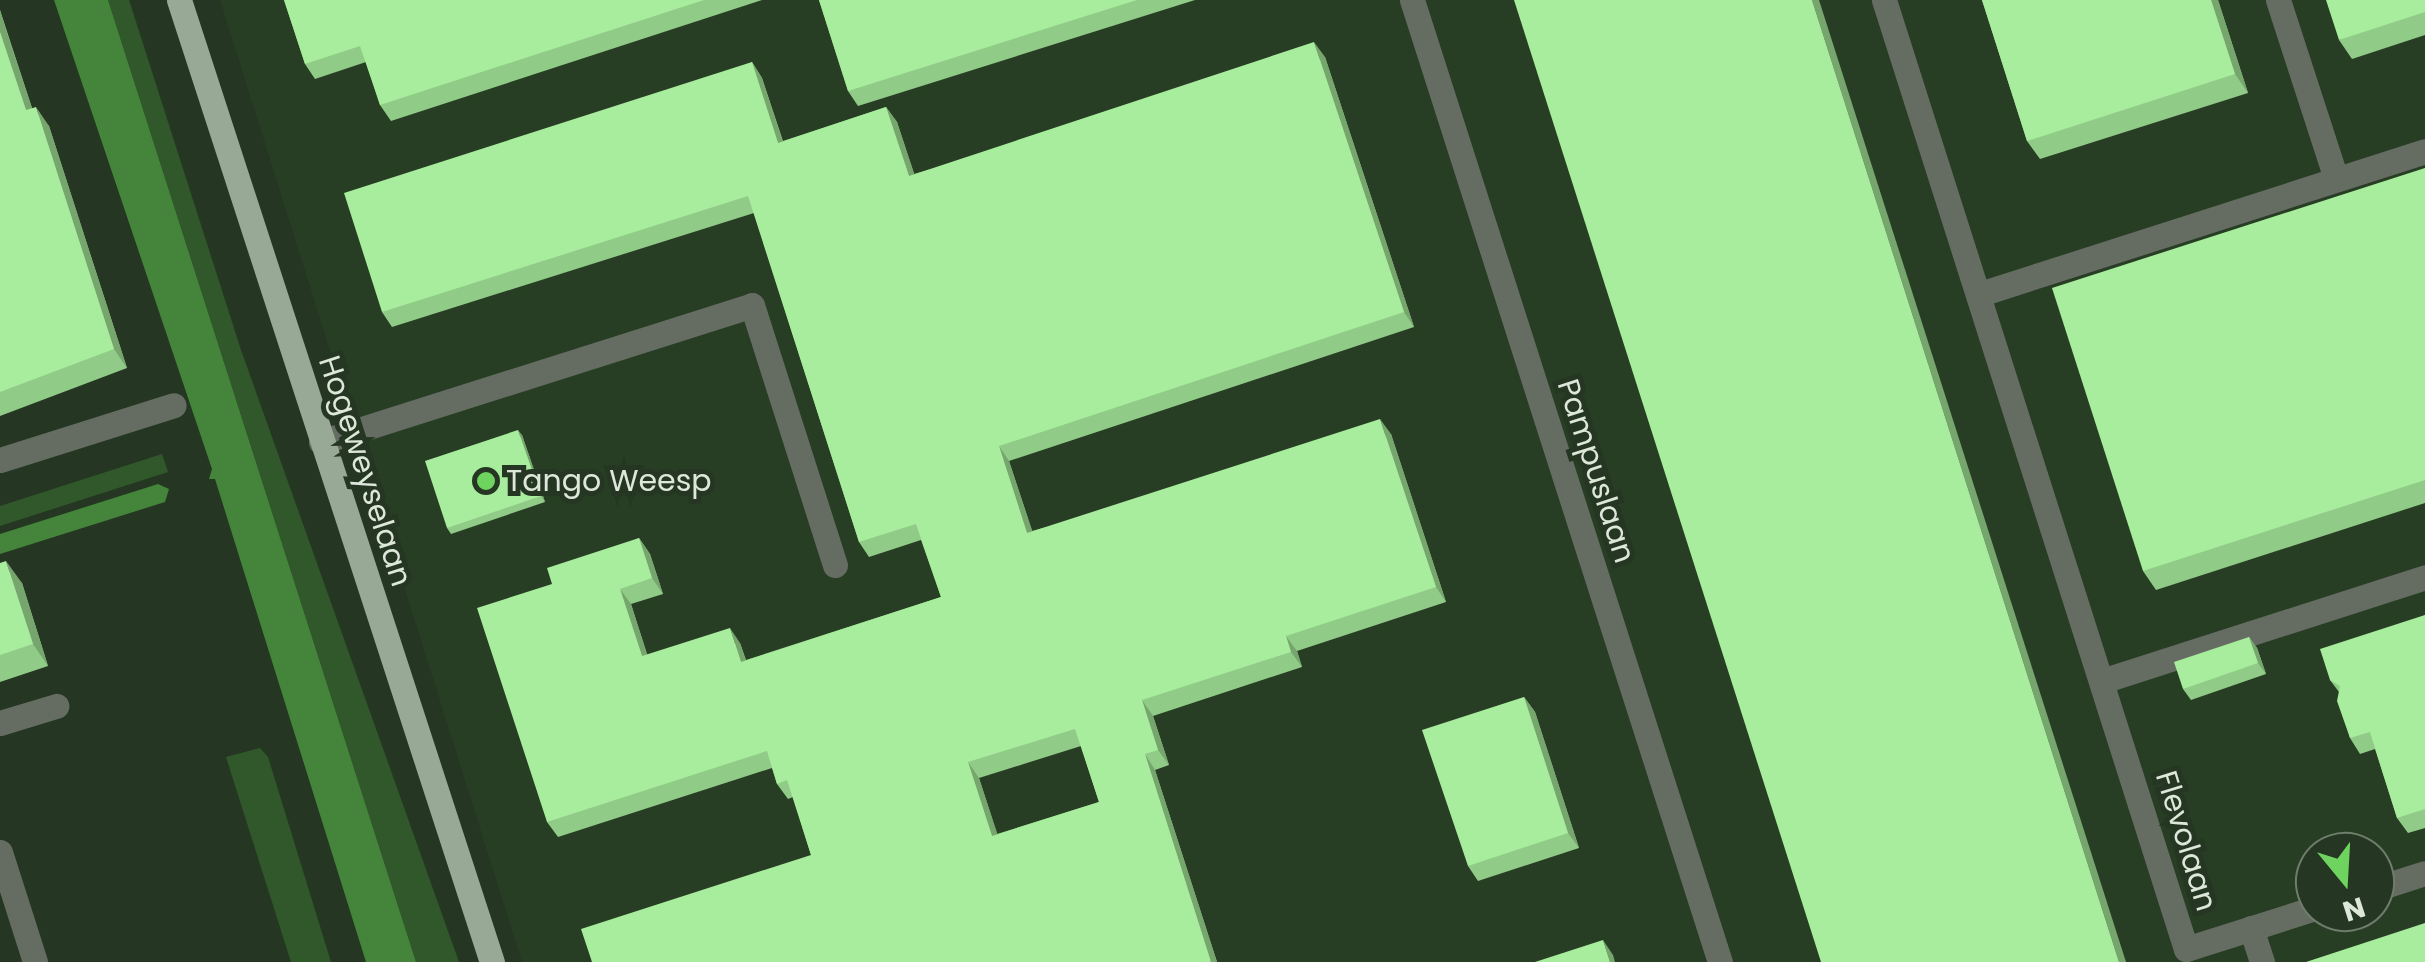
<!DOCTYPE html>
<style>
body{margin:0}
#map{position:relative;width:2425px;height:962px;overflow:hidden;background:#253622;font-family:Poppins,sans-serif}
div>[style]{position:absolute}
.built>*{inset:0;background:#283e24}
.green>*{inset:0;background:#31582b}
.water>*{inset:0;background:#44843b}
.minor>*{height:25px;margin:-12.5px;padding:0 12.5px;transform-origin:12.5px;border-radius:12.5px;background:#656d63}
.major>*{height:25px;margin:-12.5px;padding:0 12.5px;transform-origin:12.5px;border-radius:12.5px;background:#98a995}
.wall>*{inset:0;background:#90cb87}
.shaded-wall>*{inset:0;background:#76a56e}
.building>*{inset:0;background:#a8ec9d}
.dots>*{width:28px;height:28px;translate:-50% -50%;box-sizing:border-box;border:5px solid #253622;border-radius:50%}
span{translate:-50% -50%;white-space:nowrap;text-align:center;line-height:1.15;-webkit-text-stroke:10px #253622;paint-order:stroke}
.street-label{font-size:30px;color:#dde8db}
.poi-label{font-size:30px;color:#dde8db}
.left{translate:0 -50%;text-align:left}
.north{position:absolute;left:2295px;top:832px;width:100px;height:100px;box-sizing:border-box;background:#253622;border:2px solid #6f7d6c;border-radius:50%;rotate:162deg;font-size:28px;font-weight:700;line-height:40px;text-align:center;color:#dde8db}
.north::after{content:'';display:block;margin:auto;width:35px;height:45px;background:#6fd360;clip-path:polygon(50% 0,100% 100%,50% 72%,0 100%)}
</style>
<div id="map">
<div class="built">
<i style="clip-path:polygon(evenodd,220px 0,2425px 0,2425px 962px,522px 962px,220px 0,2315px 852px,2375px 852px,2375px 912px,2315px 912px,2315px 852px)"></i>
</div>
<div class="green">
<i style="clip-path:polygon(108px 0,129px 0,241px 350px,459px 962px,416px 962px)"></i>
<i style="clip-path:polygon(162px 454px,168px 472px,0 526px,0 506px)"></i>
<i style="clip-path:polygon(260px 748px,268px 757px,331px 962px,291px 962px,226px 757px)"></i>
</div>
<div class="water">
<i style="clip-path:polygon(54px 0,108px 0,416px 962px,366px 962px,215px 479px,209px 479px,212px 469px)"></i>
<i style="clip-path:polygon(158px 484px,169px 489px,165px 502px,0 554px,0 534px)"></i>
</div>
<div class="minor">
<i style="left:1412px;top:0;width:1010px;rotate:72.25deg"></i>
<i style="left:1884px;top:0;width:996px;rotate:72.35deg"></i>
<i style="left:2186px;top:949px;width:135px;rotate:-17.6deg"></i>
<i style="left:2278px;top:0;width:188px;rotate:72deg"></i>
<i style="left:1980px;top:294px;width:467px;rotate:-17.8deg"></i>
<i style="left:321px;top:442px;width:452px;rotate:-17.6deg"></i>
<i style="left:752px;top:305px;width:273px;rotate:72.3deg"></i>
<i style="left:0;top:460px;width:182px;rotate:-17.5deg"></i>
<i style="left:2102px;top:681px;width:339px;rotate:-17.8deg"></i>
<i style="left:0;top:723px;width:59px;rotate:-16.9deg"></i>
<i style="left:0;top:852px;width:115px;rotate:72.3deg"></i>
<i style="left:2375px;top:889px;width:52px;rotate:-17.7deg"></i>
<i style="left:2251px;top:928px;width:36px;rotate:72deg"></i>
</div>
<div class="major">
<i style="left:179px;top:0;width:1012px;rotate:71.98deg"></i>
</div>
<div class="wall">
<i style="clip-path:polygon(284px 0,762px 0,391px 121px,380px 105px,366px 62px,315px 79px,305px 64px)"></i>
<i style="clip-path:polygon(819px 0,1195px 0,858px 106px,848px 91px)"></i>
<i style="clip-path:polygon(1982px 0,2218px 0,2248px 93px,2040px 159px,2027px 141px)"></i>
<i style="clip-path:polygon(2425px 0,2425px 35px,2352px 59px,2339px 40px)"></i>
<i style="clip-path:polygon(0 10px,32px 108px,49px 126px,127px 368px,0 416px)"></i>
<i style="clip-path:polygon(evenodd,1325px 57px,1414px 327px,1009px 461px,1032px 531px,1391px 434px,1446px 602px,1297px 651px,1302px 667px,1153px 716px,1169px 765px,1155px 770px,1217px 962px,811px 855px,793px 797px,788px 799px,777px 784px,772px 768px,558px 837px,547px 822px,552px 584px,639px 538px,650px 554px,663px 594px,631px 604px,647px 655px,740px 643px,746px 660px,941px 597px,921px 540px,869px 557px,859px 542px,754px 213px,392px 327px,382px 312px,752px 62px,762px 78px,783px 141px,886px 107px,897px 122px,914px 174px,1325px 57px,1081px 746px,1099px 802px,997px 834px,979px 778px,1081px 746px)"></i>
<i style="clip-path:polygon(2425px 168px,2425px 503px,2156px 590px,2143px 571px)"></i>
<i style="clip-path:polygon(522px 435px,545px 502px,451px 534px,447px 528px)"></i>
<i style="clip-path:polygon(0 563px,22px 583px,48px 666px,0 682px)"></i>
<i style="clip-path:polygon(2425px 615px,2425px 828px,2408px 833px,2397px 818px,2375px 749px,2360px 754px,2350px 738px,2339px 692px,2330px 680px)"></i>
<i style="clip-path:polygon(2249px 637px,2257px 648px,2266px 674px,2191px 700px,2183px 689px)"></i>
<i style="clip-path:polygon(1524px 697px,1535px 712px,1579px 848px,1478px 881px,1468px 866px)"></i>
</div>
<div class="shaded-wall">
<i style="clip-path:polygon(1812px 0,1819px 0,2126px 962px,2119px 962px)"></i>
<i style="clip-path:polygon(2211px 0,2218px 0,2248px 93px,2235px 74px)"></i>
<i style="clip-path:polygon(0 10px,7px 33px,39px 129px,26px 110px,0 32px)"></i>
<i style="clip-path:polygon(1314px 42px,1325px 57px,1414px 327px,1404px 312px)"></i>
<i style="clip-path:polygon(752px 62px,762px 78px,788px 158px,778px 143px)"></i>
<i style="clip-path:polygon(36px 107px,49px 126px,127px 368px,114px 349px)"></i>
<i style="clip-path:polygon(886px 107px,897px 122px,920px 191px,909px 176px)"></i>
<i style="clip-path:polygon(1380px 419px,1391px 434px,1446px 602px,1436px 587px)"></i>
<i style="clip-path:polygon(518px 430px,522px 435px,545px 502px,541px 496px)"></i>
<i style="clip-path:polygon(999px 446px,1009px 461px,1038px 548px,1027px 533px)"></i>
<i style="clip-path:polygon(639px 538px,650px 554px,663px 594px,652px 578px)"></i>
<i style="clip-path:polygon(6px 561px,22px 583px,48px 666px,33px 644px)"></i>
<i style="clip-path:polygon(620px 589px,631px 604px,653px 672px,642px 656px)"></i>
<i style="clip-path:polygon(730px 628px,740px 643px,751px 677px,741px 662px)"></i>
<i style="clip-path:polygon(1286px 636px,1297px 651px,1302px 667px,1291px 652px)"></i>
<i style="clip-path:polygon(2249px 637px,2257px 648px,2266px 674px,2258px 663px)"></i>
<i style="clip-path:polygon(1524px 697px,1535px 712px,1579px 848px,1568px 833px)"></i>
<i style="clip-path:polygon(1142px 700px,1153px 716px,1169px 765px,1158px 750px)"></i>
<i style="clip-path:polygon(1145px 754px,1155px 770px,1217px 962px,1211px 962px)"></i>
<i style="clip-path:polygon(968px 762px,979px 778px,1003px 851px,992px 836px)"></i>
<i style="clip-path:polygon(1603px 940px,1613px 955px,1615px 962px,1610px 962px)"></i>
</div>
<div class="building">
<i style="clip-path:polygon(284px 0,704px 0,380px 105px,360px 46px,305px 64px)"></i>
<i style="clip-path:polygon(819px 0,1137px 0,848px 91px)"></i>
<i style="clip-path:polygon(1514px 0,1812px 0,2119px 962px,1821px 962px)"></i>
<i style="clip-path:polygon(1982px 0,2211px 0,2235px 74px,2027px 141px)"></i>
<i style="clip-path:polygon(2326px 0,2425px 0,2425px 12px,2339px 40px)"></i>
<i style="clip-path:polygon(0 32px,26px 110px,36px 107px,114px 349px,0 392px)"></i>
<i style="clip-path:polygon(evenodd,1314px 42px,1404px 312px,999px 446px,1027px 533px,1380px 419px,1436px 587px,1286px 636px,1291px 652px,1142px 700px,1158px 750px,1145px 754px,1211px 962px,592px 962px,581px 929px,811px 855px,787px 780px,777px 784px,767px 751px,547px 822px,477px 608px,552px 584px,547px 568px,639px 538px,652px 578px,620px 589px,642px 656px,730px 628px,741px 662px,941px 597px,916px 524px,859px 542px,748px 196px,382px 312px,344px 193px,752px 62px,778px 143px,886px 107px,909px 176px,1314px 42px,1075px 729px,1099px 802px,992px 836px,968px 762px,1075px 729px)"></i>
<i style="clip-path:polygon(2425px 168px,2425px 480px,2143px 571px,2052px 288px)"></i>
<i style="clip-path:polygon(518px 430px,541px 496px,447px 528px,425px 461px)"></i>
<i style="clip-path:polygon(6px 561px,33px 644px,0 655px,0 563px)"></i>
<i style="clip-path:polygon(2425px 615px,2425px 809px,2397px 818px,2370px 732px,2350px 738px,2337px 701px,2340px 686px,2330px 680px,2320px 649px)"></i>
<i style="clip-path:polygon(2249px 637px,2258px 663px,2183px 689px,2174px 662px)"></i>
<i style="clip-path:polygon(1524px 697px,1568px 833px,1468px 866px,1422px 730px)"></i>
<i style="clip-path:polygon(2425px 923px,2425px 962px,2306px 962px)"></i>
<i style="clip-path:polygon(1603px 940px,1610px 962px,1535px 962px)"></i>
</div>
<div class="dots">
<i style="left:486px;top:481px;background:#6fd360"></i>
</div>
<div class="street-label">
<span style="left:365px;top:471px;rotate:72deg">Hogeweyselaan</span>
<span style="left:1596px;top:471px;rotate:72deg">Pampuslaan</span>
<span style="left:2186px;top:841px;rotate:73deg">Flevolaan</span>
</div>
<div class="poi-label">
<span class="left" style="left:506px;top:481px">Tango Weesp</span>
</div>
<div class="north">N</div>
</div>
